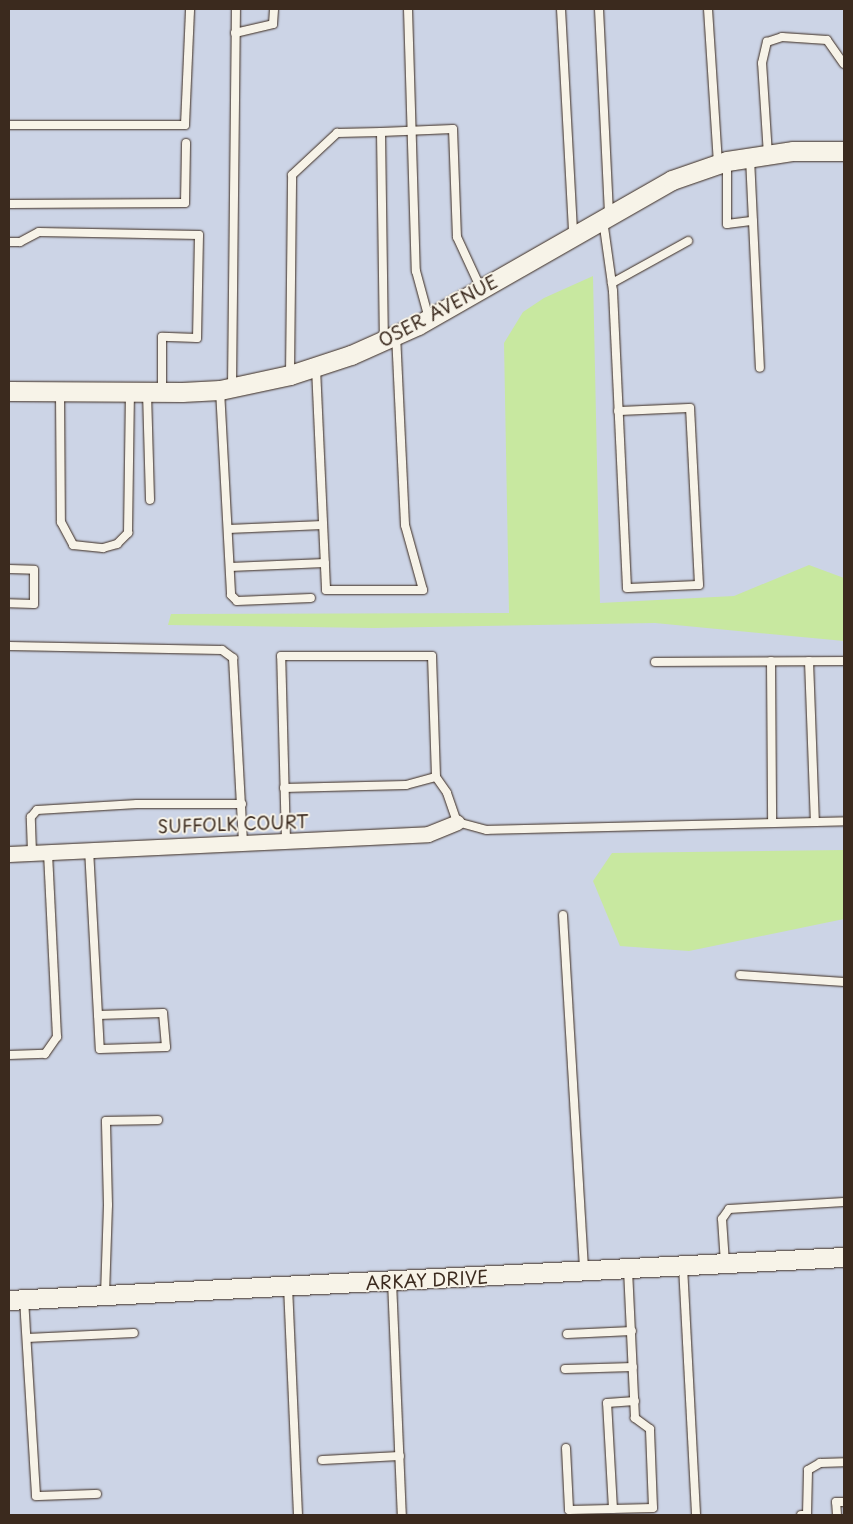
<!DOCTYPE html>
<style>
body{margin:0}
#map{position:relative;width:853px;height:1524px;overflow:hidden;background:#dee1e7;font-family:"Playpen Sans",sans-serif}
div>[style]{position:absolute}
.built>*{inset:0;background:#ccd4e6}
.green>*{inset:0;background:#c8e8a0}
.roads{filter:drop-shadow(0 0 1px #3b2a1e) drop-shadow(0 0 1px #3b2a1e)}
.service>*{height:8px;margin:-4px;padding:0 4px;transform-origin:4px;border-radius:4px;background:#f7f3e8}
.minor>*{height:15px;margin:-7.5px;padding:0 7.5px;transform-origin:7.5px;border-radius:7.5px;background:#f7f3e8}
.tertiary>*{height:19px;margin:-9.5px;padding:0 9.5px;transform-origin:9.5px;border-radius:9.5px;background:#f7f3e8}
span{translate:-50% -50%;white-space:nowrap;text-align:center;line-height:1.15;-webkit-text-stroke:4px #f7f3e8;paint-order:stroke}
.street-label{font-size:18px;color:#3b2a1e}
.frame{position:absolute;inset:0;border:10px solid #3b2a1e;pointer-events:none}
</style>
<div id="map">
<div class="built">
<i style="clip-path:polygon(9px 9px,844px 9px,844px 1515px,9px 1515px)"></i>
</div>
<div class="green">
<i style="clip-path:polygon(593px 276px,600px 603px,734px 596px,809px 565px,844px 578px,844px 641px,655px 623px,374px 628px,168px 625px,171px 614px,509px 613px,504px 343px,523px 312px,544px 298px)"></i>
<i style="clip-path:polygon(844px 850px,844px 919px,689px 951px,620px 946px,593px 881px,612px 853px)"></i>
</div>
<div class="roads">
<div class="service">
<i style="left:408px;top:9px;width:262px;rotate:88.3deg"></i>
<i style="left:416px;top:271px;width:50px;rotate:74.8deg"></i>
<i style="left:561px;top:9px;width:225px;rotate:86.9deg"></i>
<i style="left:599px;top:9px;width:205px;rotate:87.2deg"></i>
<i style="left:708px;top:9px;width:155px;rotate:86.3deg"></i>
<i style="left:235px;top:33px;width:39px;rotate:-13deg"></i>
<i style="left:273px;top:24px;width:15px;rotate:-86deg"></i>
<i style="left:9px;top:125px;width:176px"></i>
<i style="left:185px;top:125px;width:116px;rotate:-87.5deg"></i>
<i style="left:381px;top:132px;width:72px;rotate:-2.4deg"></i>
<i style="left:453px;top:129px;width:108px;rotate:87.9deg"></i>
<i style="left:457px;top:237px;width:57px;rotate:65.2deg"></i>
<i style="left:768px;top:155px;width:92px;rotate:-93.7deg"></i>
<i style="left:762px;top:63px;width:22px;rotate:-77deg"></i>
<i style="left:767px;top:42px;width:16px;rotate:-18deg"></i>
<i style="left:782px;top:37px;width:45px;rotate:3.8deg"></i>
<i style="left:827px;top:40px;width:29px;rotate:55deg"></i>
<i style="left:750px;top:158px;width:210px;rotate:87.3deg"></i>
<i style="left:727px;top:162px;width:62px;rotate:90deg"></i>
<i style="left:727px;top:224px;width:26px;rotate:-7deg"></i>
<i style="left:9px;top:204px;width:176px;rotate:-0.3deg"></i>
<i style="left:185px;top:203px;width:60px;rotate:-89deg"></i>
<i style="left:603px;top:220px;width:72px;rotate:82deg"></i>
<i style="left:613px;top:291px;width:297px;rotate:87.3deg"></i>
<i style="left:627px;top:588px;width:72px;rotate:-2.4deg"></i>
<i style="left:699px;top:585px;width:177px;rotate:-92.9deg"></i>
<i style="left:690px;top:408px;width:72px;rotate:177.6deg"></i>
<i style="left:9px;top:242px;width:11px"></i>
<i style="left:20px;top:242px;width:21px;rotate:-28deg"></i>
<i style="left:39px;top:232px;width:160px;rotate:1.1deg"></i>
<i style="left:199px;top:235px;width:103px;rotate:91.1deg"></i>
<i style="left:197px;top:338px;width:35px;rotate:-178deg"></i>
<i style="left:162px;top:337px;width:55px;rotate:90deg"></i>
<i style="left:612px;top:283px;width:87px;rotate:-28.9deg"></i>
<i style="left:316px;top:368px;width:222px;rotate:87.4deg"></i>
<i style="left:326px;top:590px;width:97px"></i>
<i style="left:423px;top:590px;width:67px;rotate:-105.5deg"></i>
<i style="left:405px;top:525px;width:189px;rotate:-92.7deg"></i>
<i style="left:290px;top:375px;width:200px;rotate:-89.4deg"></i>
<i style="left:292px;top:175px;width:62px;rotate:-43deg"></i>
<i style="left:337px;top:133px;width:44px;rotate:-1.3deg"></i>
<i style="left:381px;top:132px;width:208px;rotate:89.2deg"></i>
<i style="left:232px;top:387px;width:378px;rotate:-89.4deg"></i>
<i style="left:220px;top:390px;width:205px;rotate:86.9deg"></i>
<i style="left:231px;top:595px;width:8px;rotate:45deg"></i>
<i style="left:237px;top:601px;width:74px;rotate:-2.3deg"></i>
<i style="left:60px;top:392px;width:130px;rotate:89.6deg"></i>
<i style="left:61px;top:522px;width:26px;rotate:62deg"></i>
<i style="left:73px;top:545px;width:30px;rotate:6deg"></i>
<i style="left:103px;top:548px;width:15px;rotate:-16deg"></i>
<i style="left:117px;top:544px;width:16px;rotate:-45deg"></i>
<i style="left:128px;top:533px;width:141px;rotate:-89.2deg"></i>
<i style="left:147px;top:392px;width:108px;rotate:88.4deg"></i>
<i style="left:228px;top:529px;width:95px;rotate:-2.4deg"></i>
<i style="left:230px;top:567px;width:95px;rotate:-2.4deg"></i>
<i style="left:9px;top:569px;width:25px;rotate:2deg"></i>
<i style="left:34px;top:570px;width:34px;rotate:90deg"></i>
<i style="left:34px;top:604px;width:25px;rotate:-178deg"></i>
<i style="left:9px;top:646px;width:213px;rotate:1.1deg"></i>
<i style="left:222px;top:650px;width:14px;rotate:36deg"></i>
<i style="left:233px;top:658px;width:185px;rotate:86.9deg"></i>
<i style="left:771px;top:661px;width:162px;rotate:89.6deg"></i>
<i style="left:809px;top:661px;width:161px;rotate:87.9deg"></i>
<i style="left:655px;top:662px;width:189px;rotate:-0.3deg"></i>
<i style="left:284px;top:788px;width:122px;rotate:-1.4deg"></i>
<i style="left:406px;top:785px;width:31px;rotate:-15deg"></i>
<i style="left:286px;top:841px;width:185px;rotate:-91.5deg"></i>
<i style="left:281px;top:656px;width:151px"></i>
<i style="left:432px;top:656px;width:121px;rotate:88.1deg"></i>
<i style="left:436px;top:777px;width:19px;rotate:55deg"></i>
<i style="left:447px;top:793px;width:31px;rotate:71deg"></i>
<i style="left:457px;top:822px;width:31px;rotate:15deg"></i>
<i style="left:487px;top:830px;width:357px;rotate:-1.4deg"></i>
<i style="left:89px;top:849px;width:166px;rotate:86.9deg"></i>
<i style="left:98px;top:1015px;width:34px;rotate:87deg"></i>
<i style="left:100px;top:1049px;width:66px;rotate:-1.7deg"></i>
<i style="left:166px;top:1047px;width:34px;rotate:-95deg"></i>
<i style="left:163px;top:1013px;width:65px;rotate:178.2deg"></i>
<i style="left:32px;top:853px;width:36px;rotate:-92deg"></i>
<i style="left:31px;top:817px;width:9px;rotate:-49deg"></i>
<i style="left:37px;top:810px;width:100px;rotate:-3.4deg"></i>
<i style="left:137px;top:804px;width:105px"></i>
<i style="left:563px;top:915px;width:356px;rotate:86.6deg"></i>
<i style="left:740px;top:975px;width:104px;rotate:3.9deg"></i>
<i style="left:9px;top:1055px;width:36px;rotate:-2deg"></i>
<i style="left:45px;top:1054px;width:21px;rotate:-55deg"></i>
<i style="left:57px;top:1037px;width:185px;rotate:-92.8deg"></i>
<i style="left:725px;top:1263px;width:44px;rotate:-93.9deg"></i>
<i style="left:722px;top:1219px;width:12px;rotate:-55deg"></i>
<i style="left:729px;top:1209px;width:115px;rotate:-3.5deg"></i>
<i style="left:683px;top:1266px;width:249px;rotate:87deg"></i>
<i style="left:392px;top:1281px;width:234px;rotate:87.6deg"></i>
<i style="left:288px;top:1286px;width:229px;rotate:87.5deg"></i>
<i style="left:105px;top:1295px;width:90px;rotate:-88.1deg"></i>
<i style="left:108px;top:1205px;width:84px;rotate:-91.4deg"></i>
<i style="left:106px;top:1121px;width:52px;rotate:-1.1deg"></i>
<i style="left:24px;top:1299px;width:197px;rotate:86.5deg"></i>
<i style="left:36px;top:1496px;width:61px;rotate:-1.9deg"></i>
<i style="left:567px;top:1334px;width:65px;rotate:-2.6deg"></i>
<i style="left:27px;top:1338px;width:107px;rotate:-2.7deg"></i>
<i style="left:565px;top:1369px;width:68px;rotate:-1.7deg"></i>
<i style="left:566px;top:1448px;width:62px;rotate:87.2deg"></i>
<i style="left:569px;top:1510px;width:84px;rotate:-1.4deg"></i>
<i style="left:653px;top:1508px;width:79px;rotate:-92.2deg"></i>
<i style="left:650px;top:1429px;width:19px;rotate:-144deg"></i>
<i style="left:635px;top:1418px;width:149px;rotate:-92.7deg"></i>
<i style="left:322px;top:1460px;width:78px;rotate:-2.9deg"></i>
<i style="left:613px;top:1509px;width:106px;rotate:-93.2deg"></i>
<i style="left:607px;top:1403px;width:28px;rotate:-4deg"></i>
<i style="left:801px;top:1515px;width:6px"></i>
<i style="left:807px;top:1515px;width:45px;rotate:-88.7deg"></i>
<i style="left:808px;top:1470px;width:14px;rotate:-30deg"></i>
<i style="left:820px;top:1463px;width:24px;rotate:-2deg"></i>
<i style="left:837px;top:1515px;width:13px;rotate:-94deg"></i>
<i style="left:836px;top:1502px;width:8px"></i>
</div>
<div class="minor">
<i style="left:9px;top:854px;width:419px;rotate:-2.7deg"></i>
<i style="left:428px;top:834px;width:31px;rotate:-22deg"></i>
</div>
<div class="tertiary">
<i style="left:9px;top:391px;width:173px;rotate:0.3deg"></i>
<i style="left:182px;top:392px;width:38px;rotate:-3deg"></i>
<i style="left:220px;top:390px;width:72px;rotate:-12.1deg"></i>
<i style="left:290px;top:375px;width:64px;rotate:-18.2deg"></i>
<i style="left:351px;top:355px;width:73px;rotate:-24.1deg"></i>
<i style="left:418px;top:325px;width:292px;rotate:-29.7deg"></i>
<i style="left:672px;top:180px;width:58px;rotate:-19.1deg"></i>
<i style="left:727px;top:161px;width:67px;rotate:-8.6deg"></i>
<i style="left:793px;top:151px;width:51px"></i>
<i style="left:9px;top:1300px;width:836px;rotate:-2.95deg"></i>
</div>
</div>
<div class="street-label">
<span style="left:438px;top:311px;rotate:-28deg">OSER AVENUE</span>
<span style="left:233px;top:824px;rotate:-2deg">SUFFOLK COURT</span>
<span style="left:427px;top:1280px;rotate:-3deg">ARKAY DRIVE</span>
</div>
<div class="frame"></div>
</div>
